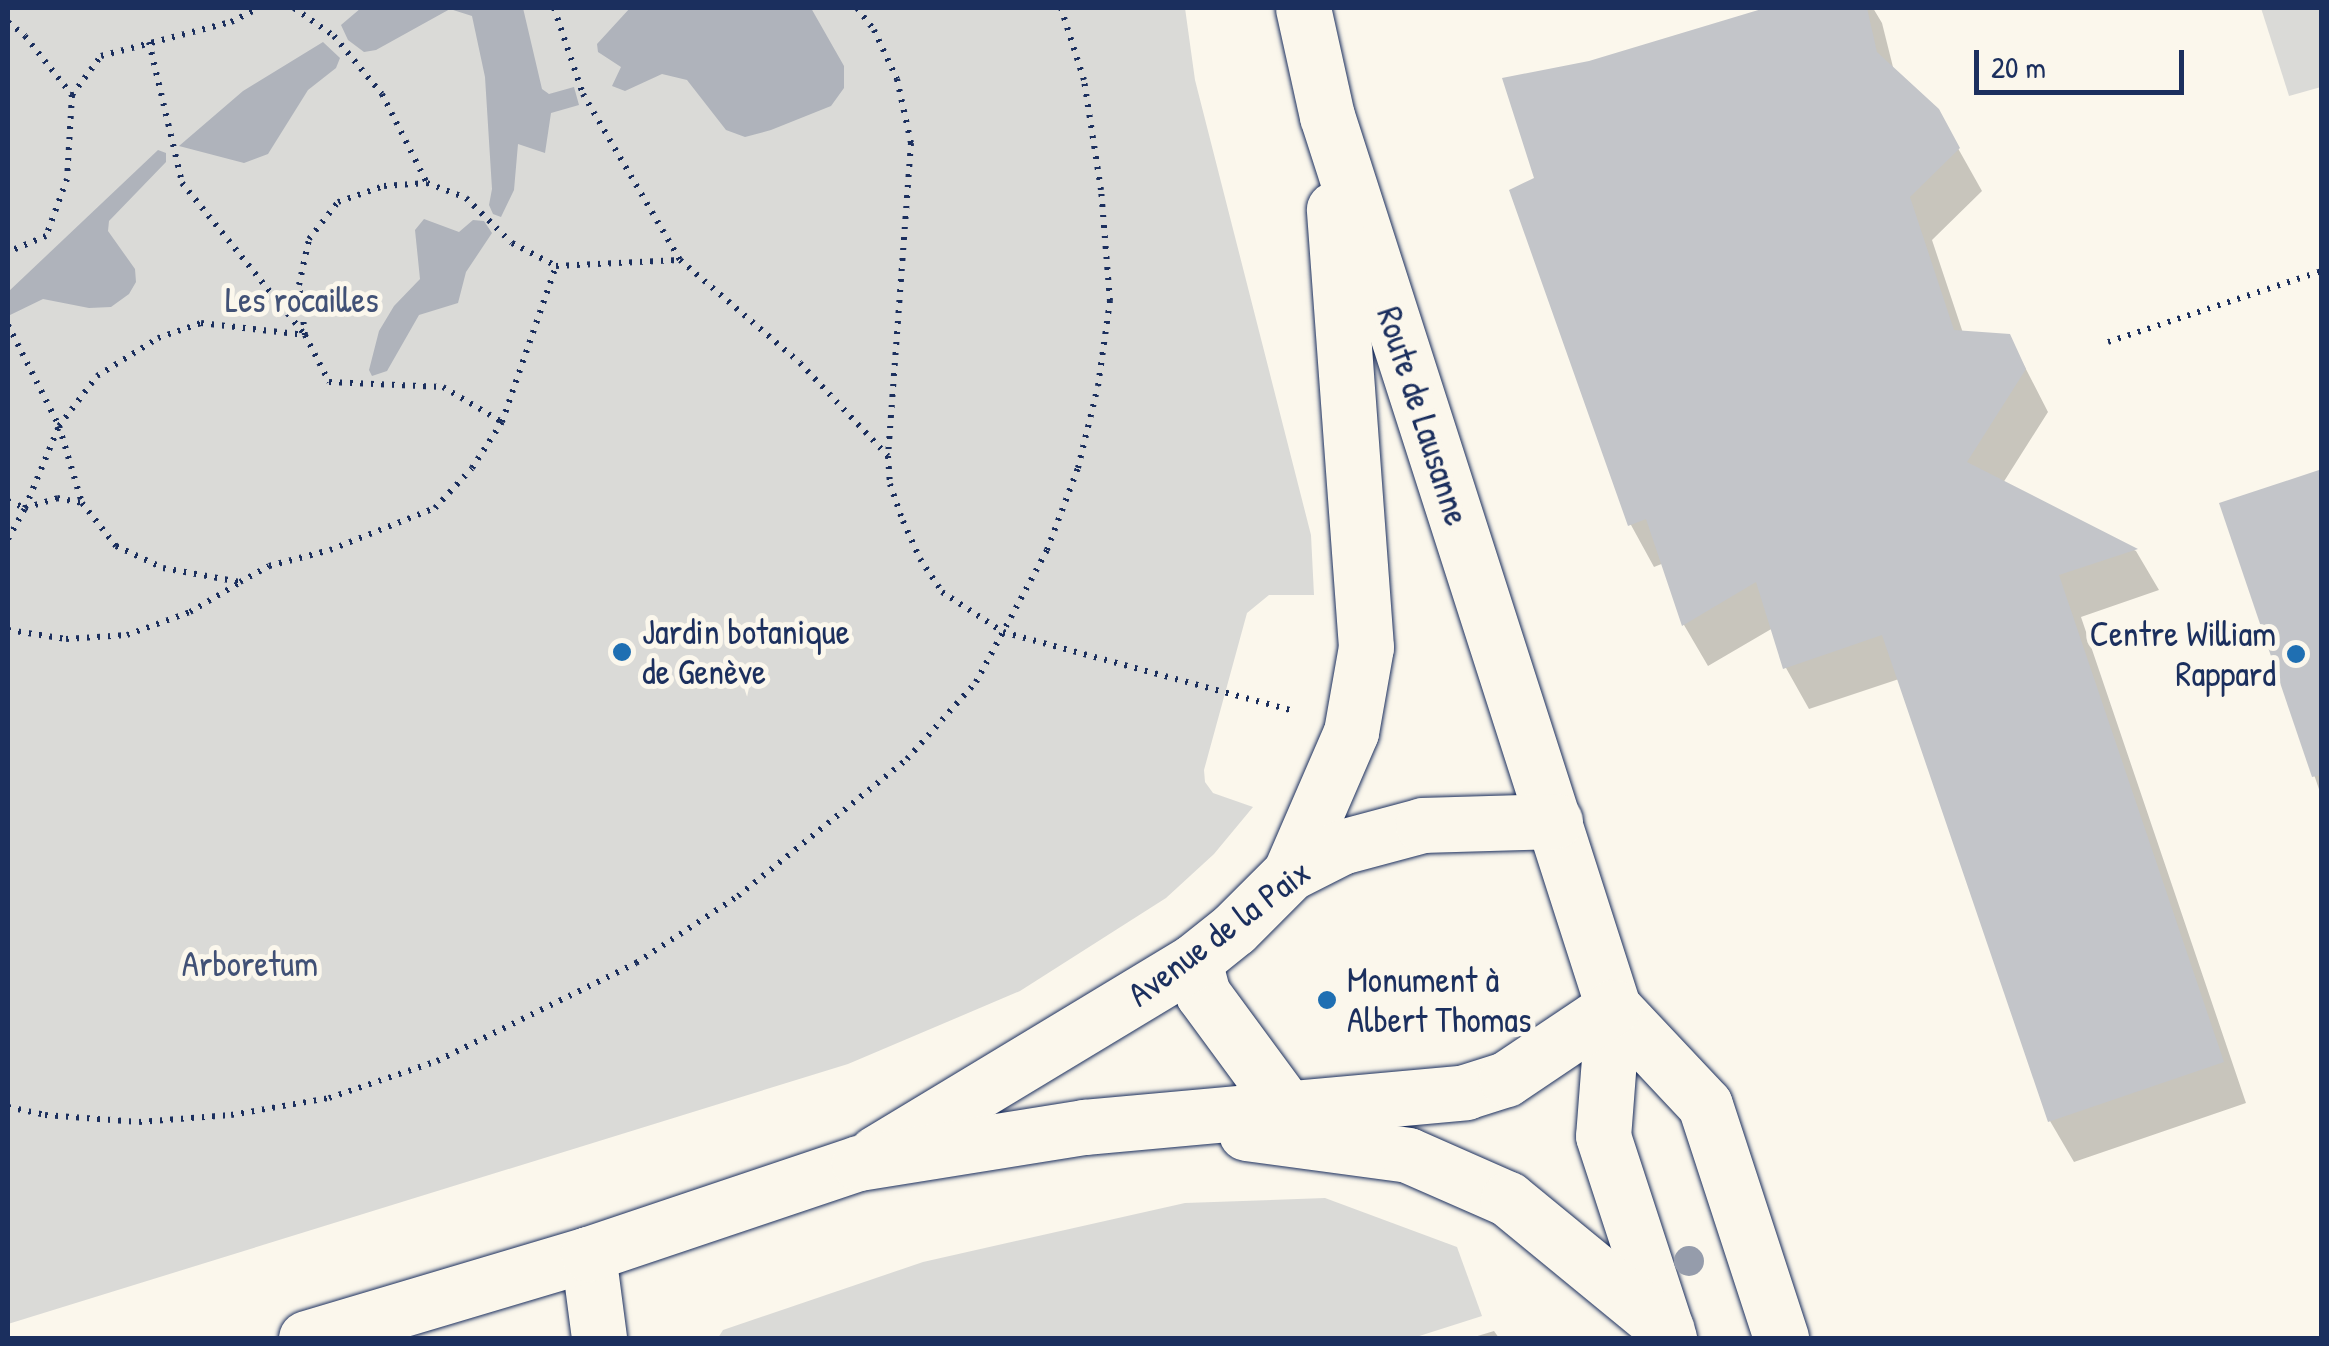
<!DOCTYPE html>
<meta charset="utf-8">
<style>
body{margin:0}
#map{position:relative;width:2329px;height:1346px;overflow:hidden;background:#fbf7ec;font-family:"Patrick Hand",sans-serif}
div>[style]{position:absolute}
.green>*{inset:0;background:#dadad7}
.water>*{inset:0;background:#afb3bb}
.shadow>*{inset:0;background:#0003}
.building>*{inset:0;background:#c3c5c9}
.path>*{height:6px;margin-top:-3px;transform-origin:0;background:repeating-linear-gradient(90deg,#1b2f5e 0 2.5px,transparent 0 10.5px)}
.roads{filter:drop-shadow(0 0 2px #1b2f5e) drop-shadow(0 0 2px #1b2f5e)}
.minor>*{height:55px;margin:-27.5px;padding:0 27.5px;transform-origin:27.5px;border-radius:27.5px;background:#fbf7ec}
.primary>*{height:55px;margin:-27.5px;padding:0 27.5px;transform-origin:27.5px;border-radius:27.5px;background:#fbf7ec}
.trees>*{width:30px;height:30px;margin:-15px;border-radius:50%;background:#959cab}
.dots>*{width:28px;height:28px;translate:-50% -50%;box-sizing:border-box;border:5px solid #fbf7ec;border-radius:50%}
span{translate:-50% -50%;white-space:nowrap;text-align:center;line-height:1.15;-webkit-text-stroke:10px #fbf7ec;paint-order:stroke}
.park-label{font-size:35px;color:#415176}
.street-label{font-size:35px;color:#1b2f5e}
.poi-label{font-size:35px;color:#1b2f5e}
.left{translate:0 -50%;text-align:left}
.right{translate:-100% -50%;text-align:right}
.frame{position:absolute;inset:0;border:10px solid #1b2f5e;pointer-events:none}
.scale{position:absolute;left:1974px;top:50px;width:210px;height:45px;box-sizing:border-box;border:5px solid #1b2f5e;border-top:0;padding-left:12px;font-size:30px;line-height:35px;white-space:nowrap;color:#1b2f5e;-webkit-text-stroke:8px #fbf7ec;paint-order:stroke}
</style>
<div id="map">
<div class="green">
<i style="clip-path:polygon(8px 8px,1185px 8px,1195px 80px,1311px 535px,1314px 595px,1269px 595px,1247px 613px,1204px 770px,1205px 782px,1213px 793px,1253px 807px,1214px 854px,1166px 898px,1020px 991px,848px 1064px,8px 1324px)"></i>
<i style="clip-path:polygon(2261px 8px,2321px 8px,2321px 87px,2289px 96px)"></i>
<i style="clip-path:polygon(1325px 1198px,1457px 1247px,1482px 1316px,1413px 1338px,718px 1338px,723px 1330px,923px 1262px,1185px 1203px)"></i>
</div>
<div class="water">
<i style="clip-path:polygon(361px 8px,523px 8px,542px 89px,549px 94px,574px 87px,579px 105px,551px 113px,545px 153px,518px 144px,514px 190px,501px 217px,493px 214px,489px 205px,492px 189px,485px 77px,472px 16px,450px 9px,376px 50px,364px 52px,348px 40px,341px 25px)"></i>
<i style="clip-path:polygon(630px 8px,811px 8px,844px 66px,844px 88px,831px 106px,771px 130px,745px 137px,726px 130px,687px 80px,662px 74px,625px 91px,612px 86px,621px 67px,598px 52px,597px 44px)"></i>
<i style="clip-path:polygon(323px 42px,340px 58px,336px 68px,308px 90px,268px 154px,244px 163px,179px 146px,243px 91px)"></i>
<i style="clip-path:polygon(158px 150px,166px 153px,166px 162px,109px 221px,108px 231px,135px 269px,136px 282px,129px 294px,111px 307px,89px 308px,43px 299px,8px 316px,8px 292px)"></i>
<i style="clip-path:polygon(424px 219px,459px 232px,473px 220px,484px 221px,492px 233px,466px 272px,458px 303px,419px 315px,387px 371px,372px 376px,369px 370px,379px 331px,394px 306px,420px 279px,415px 230px)"></i>
</div>
<div class="shadow">
<i style="clip-path:polygon(1773px 8px,1873px 8px,1882px 23px,1894px 71px,1937px 111px,1982px 191px,1932px 240px,1963px 333px,2009px 336px,2048px 412px,2003px 483px,2136px 551px,2159px 590px,2081px 617px,2246px 1103px,2074px 1162px,2050px 1121px,1899px 679px,1809px 709px,1786px 668px,1773px 628px,1708px 666px,1684px 625px,1664px 563px,1654px 567px,1631px 525px,1512px 191px,1537px 180px,1589px 64px)"></i>
<i style="clip-path:polygon(2322px 471px,2322px 798px,2222px 505px)"></i>
<i style="clip-path:polygon(1494px 1331px,1499px 1338px,1471px 1338px)"></i>
</div>
<div class="building">
<i style="clip-path:polygon(1765px 8px,1867px 8px,1877px 52px,1939px 109px,1960px 148px,1910px 197px,1954px 330px,2010px 334px,2026px 369px,1967px 462px,2138px 549px,2059px 575px,2224px 1062px,2048px 1122px,1882px 635px,1783px 669px,1756px 582px,1682px 626px,1646px 519px,1628px 526px,1509px 190px,1534px 178px,1502px 78px,1589px 61px)"></i>
<i style="clip-path:polygon(2322px 469px,2322px 775px,2312px 777px,2219px 503px)"></i>
</div>
<div class="path">
<i style="left:294px;top:8px;width:49px;rotate:35deg"></i>
<i style="left:334px;top:36px;width:75px;rotate:50.4deg"></i>
<i style="left:382px;top:94px;width:100px;rotate:63.2deg"></i>
<i style="left:427px;top:183px;width:42px;rotate:21deg"></i>
<i style="left:466px;top:198px;width:64px;rotate:44.4deg"></i>
<i style="left:512px;top:243px;width:50px;rotate:27.6deg"></i>
<i style="left:556px;top:266px;width:123px;rotate:-2.8deg"></i>
<i style="left:554px;top:8px;width:91px;rotate:71.4deg"></i>
<i style="left:583px;top:94px;width:192px;rotate:59.7deg"></i>
<i style="left:680px;top:260px;width:158px;rotate:40.6deg"></i>
<i style="left:800px;top:363px;width:128px;rotate:46.6deg"></i>
<i style="left:888px;top:456px;width:28px;rotate:86deg"></i>
<i style="left:890px;top:484px;width:39px;rotate:71deg"></i>
<i style="left:903px;top:521px;width:42px;rotate:65.9deg"></i>
<i style="left:920px;top:559px;width:40px;rotate:56deg"></i>
<i style="left:942px;top:592px;width:73px;rotate:33.3deg"></i>
<i style="left:1003px;top:632px;width:297px;rotate:15.2deg"></i>
<i style="left:857px;top:8px;width:28px;rotate:52deg"></i>
<i style="left:874px;top:30px;width:54px;rotate:64.9deg"></i>
<i style="left:897px;top:79px;width:66px;rotate:77.7deg"></i>
<i style="left:911px;top:143px;width:314px;rotate:94.2deg"></i>
<i style="left:8px;top:22px;width:22px;rotate:39deg"></i>
<i style="left:25px;top:36px;width:75px;rotate:51.5deg"></i>
<i style="left:72px;top:95px;width:84px;rotate:93.4deg"></i>
<i style="left:67px;top:179px;width:61px;rotate:110.2deg"></i>
<i style="left:46px;top:236px;width:41px;rotate:157.2deg"></i>
<i style="left:149px;top:42px;width:145px;rotate:76.8deg"></i>
<i style="left:182px;top:183px;width:196px;rotate:51deg"></i>
<i style="left:305px;top:335px;width:50px;rotate:-96.8deg"></i>
<i style="left:299px;top:285px;width:47px;rotate:-77.7deg"></i>
<i style="left:309px;top:239px;width:47px;rotate:-51.9deg"></i>
<i style="left:338px;top:202px;width:49px;rotate:-19.2deg"></i>
<i style="left:384px;top:186px;width:43px;rotate:-4deg"></i>
<i style="left:72px;top:95px;width:49px;rotate:-53.4deg"></i>
<i style="left:101px;top:56px;width:134px;rotate:-14.7deg"></i>
<i style="left:231px;top:22px;width:31px;rotate:-27deg"></i>
<i style="left:8px;top:325px;width:113px;rotate:63.2deg"></i>
<i style="left:59px;top:426px;width:80px;rotate:73.4deg"></i>
<i style="left:82px;top:503px;width:55px;rotate:51.7deg"></i>
<i style="left:116px;top:546px;width:52px;rotate:25.1deg"></i>
<i style="left:163px;top:568px;width:78px;rotate:10.3deg"></i>
<i style="left:240px;top:582px;width:33px;rotate:-29deg"></i>
<i style="left:269px;top:566px;width:63px;rotate:-14.7deg"></i>
<i style="left:330px;top:550px;width:113px;rotate:-21.8deg"></i>
<i style="left:435px;top:508px;width:54px;rotate:-47.2deg"></i>
<i style="left:472px;top:468px;width:55px;rotate:-56.9deg"></i>
<i style="left:502px;top:422px;width:165px;rotate:-70.9deg"></i>
<i style="left:2108px;top:342px;width:225px;rotate:-18.4deg"></i>
<i style="left:8px;top:501px;width:18px;rotate:22deg"></i>
<i style="left:25px;top:508px;width:34px;rotate:-17deg"></i>
<i style="left:57px;top:498px;width:25px;rotate:11deg"></i>
<i style="left:8px;top:539px;width:35px;rotate:-61deg"></i>
<i style="left:25px;top:508px;width:89px;rotate:-67.5deg"></i>
<i style="left:59px;top:426px;width:63px;rotate:-52.8deg"></i>
<i style="left:97px;top:376px;width:72px;rotate:-31.9deg"></i>
<i style="left:158px;top:338px;width:46px;rotate:-19.2deg"></i>
<i style="left:201px;top:323px;width:105px;rotate:6.6deg"></i>
<i style="left:305px;top:335px;width:53px;rotate:62.9deg"></i>
<i style="left:329px;top:382px;width:114px;rotate:2.5deg"></i>
<i style="left:443px;top:387px;width:69px;rotate:30.7deg"></i>
<i style="left:8px;top:630px;width:59px;rotate:8.8deg"></i>
<i style="left:66px;top:639px;width:61px;rotate:-3.8deg"></i>
<i style="left:127px;top:635px;width:67px;rotate:-20.1deg"></i>
<i style="left:190px;top:612px;width:57px;rotate:-30.6deg"></i>
<i style="left:8px;top:1107px;width:38px;rotate:12deg"></i>
<i style="left:45px;top:1115px;width:94px;rotate:4.3deg"></i>
<i style="left:139px;top:1122px;width:92px;rotate:-4.4deg"></i>
<i style="left:231px;top:1115px;width:99px;rotate:-9.8deg"></i>
<i style="left:329px;top:1098px;width:114px;rotate:-18.9deg"></i>
<i style="left:437px;top:1061px;width:222px;rotate:-26.2deg"></i>
<i style="left:636px;top:963px;width:122px;rotate:-33.3deg"></i>
<i style="left:738px;top:896px;width:218px;rotate:-39deg"></i>
<i style="left:907px;top:759px;width:103px;rotate:-48.1deg"></i>
<i style="left:976px;top:682px;width:150px;rotate:-61.7deg"></i>
<i style="left:1047px;top:550px;width:88px;rotate:-69.3deg"></i>
<i style="left:1078px;top:468px;width:84px;rotate:-76.3deg"></i>
<i style="left:1098px;top:386px;width:86px;rotate:-82deg"></i>
<i style="left:1110px;top:301px;width:111px;rotate:-94.6deg"></i>
<i style="left:1101px;top:190px;width:111px;rotate:-98.8deg"></i>
<i style="left:1084px;top:80px;width:76px;rotate:-107.7deg"></i>
</div>
<div class="roads">
<div class="minor">
<i style="left:588px;top:1254px;width:85px;rotate:82.5deg"></i>
</div>
<div class="primary">
<i style="left:1303px;top:8px;width:111px;rotate:77.5deg"></i>
<i style="left:1327px;top:116px;width:936px;rotate:72.2deg"></i>
<i style="left:1613px;top:1007px;width:129px;rotate:94.4deg"></i>
<i style="left:1603px;top:1136px;width:213px;rotate:71.9deg"></i>
<i style="left:1290px;top:873px;width:154px;rotate:-66.6deg"></i>
<i style="left:1351px;top:732px;width:86px;rotate:-80deg"></i>
<i style="left:1366px;top:647px;width:439px;rotate:-94.2deg"></i>
<i style="left:1194px;top:961px;width:34px;rotate:75deg"></i>
<i style="left:1203px;top:994px;width:140px;rotate:53.7deg"></i>
<i style="left:1613px;top:1007px;width:134px;rotate:46.8deg"></i>
<i style="left:1705px;top:1105px;width:245px;rotate:71.9deg"></i>
<i style="left:1246px;top:1133px;width:163px;rotate:7.7deg"></i>
<i style="left:1408px;top:1155px;width:109px;rotate:23.7deg"></i>
<i style="left:1508px;top:1199px;width:205px;rotate:39.4deg"></i>
<i style="left:876px;top:1153px;width:371px;rotate:-31.1deg"></i>
<i style="left:1194px;top:961px;width:51px;rotate:-38.7deg"></i>
<i style="left:1234px;top:929px;width:79px;rotate:-45deg"></i>
<i style="left:1290px;top:873px;width:57px;rotate:-27deg"></i>
<i style="left:1341px;top:847px;width:85px;rotate:-15deg"></i>
<i style="left:1423px;top:825px;width:132px;rotate:-1.7deg"></i>
<i style="left:306px;top:1338px;width:294px;rotate:-16.6deg"></i>
<i style="left:588px;top:1254px;width:286px;rotate:-18.6deg"></i>
<i style="left:859px;top:1163px;width:228px;rotate:-9.1deg"></i>
<i style="left:1084px;top:1127px;width:383px;rotate:-5.2deg"></i>
<i style="left:1465px;top:1092px;width:43px;rotate:-17.6deg"></i>
<i style="left:1506px;top:1079px;width:129px;rotate:-33.9deg"></i>
</div>
</div>
<div class="trees">
<i style="left:1689px;top:1261px"></i>
</div>
<div class="dots">
<i style="left:622px;top:652px;background:#1f6fb2"></i>
<i style="left:2296px;top:654px;background:#1f6fb2"></i>
<i style="left:1327px;top:1000px;background:#1f6fb2"></i>
</div>
<div class="park-label">
<span style="left:302px;top:300px">Les rocailles</span>
<span style="left:250px;top:964px">Arboretum</span>
</div>
<div class="street-label">
<span style="left:1423px;top:416px;rotate:72deg">Route de Lausanne</span>
<span style="left:1219px;top:933px;rotate:-37deg">Avenue de la Paix</span>
</div>
<div class="poi-label">
<span class="left" style="left:642px;top:652px">Jardin botanique<br>de Genève</span>
<span class="right" style="left:2276px;top:654px">Centre William<br>Rappard</span>
<span class="left" style="left:1347px;top:1000px">Monument à<br>Albert Thomas</span>
</div>
<div class="frame"></div>
<div class="scale">20 m</div>
</div>
